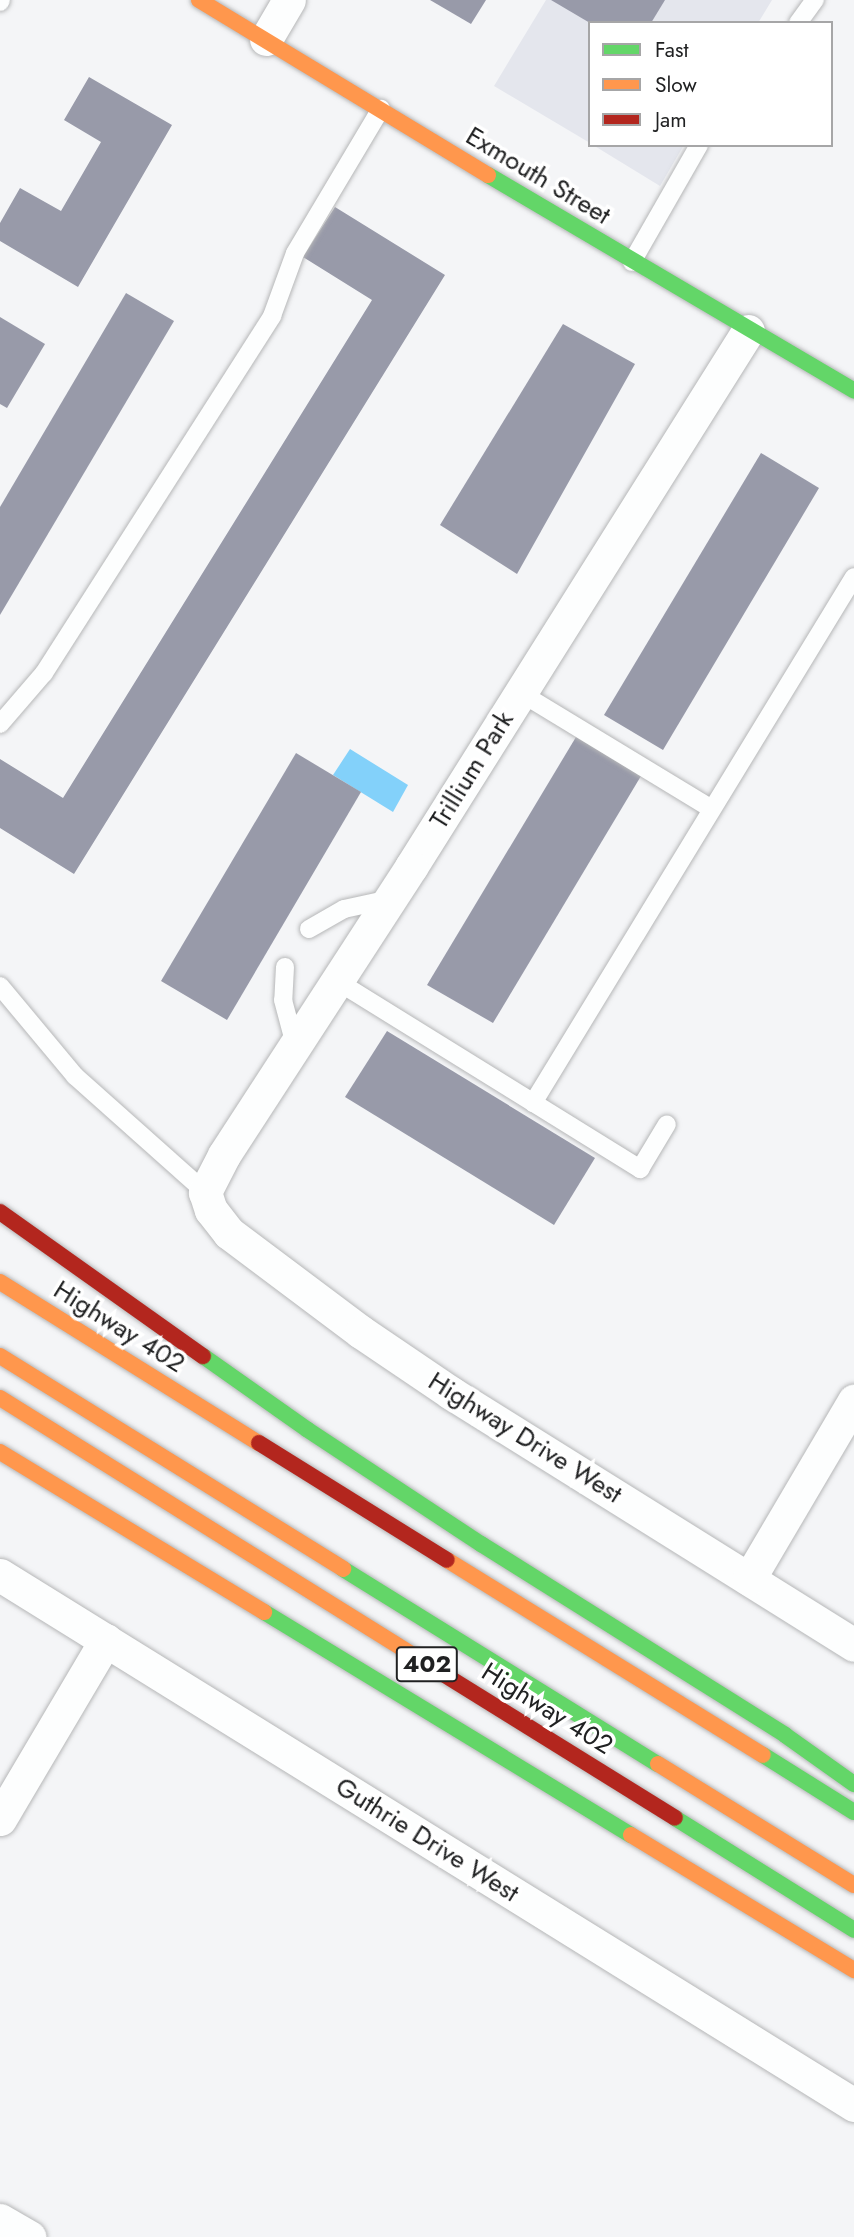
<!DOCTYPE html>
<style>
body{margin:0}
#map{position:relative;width:854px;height:2237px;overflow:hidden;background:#f4f5f7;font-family:Jost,sans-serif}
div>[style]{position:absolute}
.built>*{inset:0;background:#e4e6ed}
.water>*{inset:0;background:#83d1fa}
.building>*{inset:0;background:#989aa9}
.roads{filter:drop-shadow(0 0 2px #b6b7b8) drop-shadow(0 0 2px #b6b7b8)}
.lane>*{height:18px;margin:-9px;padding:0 9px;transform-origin:9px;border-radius:9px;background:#fdfefe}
.street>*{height:33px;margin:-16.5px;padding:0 16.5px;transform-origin:16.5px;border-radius:16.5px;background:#fdfefe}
.fast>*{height:16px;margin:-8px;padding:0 8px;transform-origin:8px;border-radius:8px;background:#63d668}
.slow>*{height:16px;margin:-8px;padding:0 8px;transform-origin:8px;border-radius:8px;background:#ff974d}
.jam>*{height:16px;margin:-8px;padding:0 8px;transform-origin:8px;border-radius:8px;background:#b3261e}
span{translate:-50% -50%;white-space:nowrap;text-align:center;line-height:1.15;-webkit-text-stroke:7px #fff;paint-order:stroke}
.shield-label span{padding:2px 5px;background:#fff;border:2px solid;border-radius:5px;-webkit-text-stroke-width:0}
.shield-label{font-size:24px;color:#202122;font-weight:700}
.street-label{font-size:26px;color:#202122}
.legend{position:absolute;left:588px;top:21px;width:245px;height:126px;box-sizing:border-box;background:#fff;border:2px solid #a6a6a7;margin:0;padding:9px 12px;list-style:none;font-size:21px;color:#202122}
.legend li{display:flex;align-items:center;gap:14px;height:35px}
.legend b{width:35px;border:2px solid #a6a6a7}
</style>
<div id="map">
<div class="built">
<i style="clip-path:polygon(546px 0,772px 0,758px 23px,590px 23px,590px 143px,494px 86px)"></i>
<i style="clip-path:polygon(593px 145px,684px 145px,660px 186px)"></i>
</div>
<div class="water">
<i style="clip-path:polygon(350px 749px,408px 785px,393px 812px,333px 775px)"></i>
</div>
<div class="building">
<i style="clip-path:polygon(430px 0,486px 0,471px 24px)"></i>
<i style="clip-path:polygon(551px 0,665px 0,651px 23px,590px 23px)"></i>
<i style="clip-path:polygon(89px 77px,172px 125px,78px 287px,0 241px,0 223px,20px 188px,61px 211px,101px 142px,64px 120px)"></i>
<i style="clip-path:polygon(335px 207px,445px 275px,74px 874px,0 828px,0 759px,63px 798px,372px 300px,303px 257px)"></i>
<i style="clip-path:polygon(126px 293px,174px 321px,0 615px,0 507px)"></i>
<i style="clip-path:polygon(0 317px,45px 344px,7px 408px,0 404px)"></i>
<i style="clip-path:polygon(563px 324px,635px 364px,517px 574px,440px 525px)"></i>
<i style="clip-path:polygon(761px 453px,819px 488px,663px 750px,604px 715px)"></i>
<i style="clip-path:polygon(576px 737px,641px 776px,493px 1023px,427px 985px)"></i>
<i style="clip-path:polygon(296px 753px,361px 792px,227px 1020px,161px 981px)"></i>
<i style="clip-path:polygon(387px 1031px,595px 1158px,554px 1225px,345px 1097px)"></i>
</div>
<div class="roads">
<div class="lane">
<i style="left:0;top:2px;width:2px;rotate:-63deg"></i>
<i style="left:798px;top:23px;width:29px;rotate:-54deg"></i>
<i style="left:632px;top:262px;width:135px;rotate:-60.2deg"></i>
<i style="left:521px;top:693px;width:223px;rotate:31.3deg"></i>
<i style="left:0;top:724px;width:67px;rotate:-49.2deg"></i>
<i style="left:44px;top:673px;width:424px;rotate:-57.4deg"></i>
<i style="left:272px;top:316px;width:67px;rotate:-69.9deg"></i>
<i style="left:295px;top:253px;width:168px;rotate:-59.2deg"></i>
<i style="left:309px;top:929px;width:40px;rotate:-29.7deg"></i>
<i style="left:344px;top:909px;width:47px;rotate:-12.3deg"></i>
<i style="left:285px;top:967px;width:33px;rotate:93deg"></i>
<i style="left:283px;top:1000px;width:47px;rotate:75.1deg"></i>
<i style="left:337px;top:981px;width:357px;rotate:31.8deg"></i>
<i style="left:640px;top:1169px;width:52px;rotate:-59deg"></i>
<i style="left:0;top:986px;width:117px;rotate:50.2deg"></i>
<i style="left:75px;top:1076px;width:174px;rotate:41.7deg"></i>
<i style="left:533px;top:1103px;width:616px;rotate:-58.61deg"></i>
</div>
<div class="street">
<i style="left:266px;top:39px;width:45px;rotate:-59.5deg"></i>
<i style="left:748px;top:331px;width:633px;rotate:122.16deg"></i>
<i style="left:411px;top:867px;width:343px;rotate:123deg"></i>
<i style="left:224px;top:1155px;width:42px;rotate:117.2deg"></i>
<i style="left:205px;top:1192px;width:19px;rotate:72deg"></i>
<i style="left:211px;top:1210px;width:29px;rotate:52deg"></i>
<i style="left:229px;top:1233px;width:165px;rotate:36.9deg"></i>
<i style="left:361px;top:1332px;width:109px;rotate:34.1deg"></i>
<i style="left:451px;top:1393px;width:475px;rotate:32deg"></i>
<i style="left:0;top:1575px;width:1005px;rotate:31.82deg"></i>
<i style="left:749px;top:1579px;width:207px;rotate:-59.5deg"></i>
<i style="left:0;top:1819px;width:208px;rotate:-59.4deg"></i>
<i style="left:0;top:2220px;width:34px;rotate:30deg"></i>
</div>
<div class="fast">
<i style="left:488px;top:175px;width:425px;rotate:30.5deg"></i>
<i style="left:203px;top:1356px;width:128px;rotate:35.2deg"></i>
<i style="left:308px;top:1430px;width:207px;rotate:33.4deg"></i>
<i style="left:481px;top:1544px;width:359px;rotate:32.1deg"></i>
<i style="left:785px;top:1735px;width:85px;rotate:35.4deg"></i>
<i style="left:343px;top:1569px;width:370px;rotate:31.8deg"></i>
<i style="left:264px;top:1612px;width:429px;rotate:31.3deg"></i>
<i style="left:763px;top:1755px;width:107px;rotate:32.1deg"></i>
<i style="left:675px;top:1818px;width:211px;rotate:32deg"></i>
</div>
<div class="slow">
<i style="left:199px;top:0;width:338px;rotate:31.2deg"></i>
<i style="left:0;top:1282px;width:305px;rotate:31.9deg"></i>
<i style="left:0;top:1356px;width:404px;rotate:31.8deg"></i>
<i style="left:0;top:1398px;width:494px;rotate:31.9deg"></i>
<i style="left:0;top:1452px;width:309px;rotate:31.2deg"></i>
<i style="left:447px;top:1560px;width:371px;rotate:31.7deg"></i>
<i style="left:658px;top:1764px;width:230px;rotate:31.7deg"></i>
<i style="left:631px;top:1835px;width:261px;rotate:31.2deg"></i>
</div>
<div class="jam">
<i style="left:0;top:1212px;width:249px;rotate:35.4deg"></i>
<i style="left:259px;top:1443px;width:221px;rotate:31.9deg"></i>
<i style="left:419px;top:1659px;width:301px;rotate:31.8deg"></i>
</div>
</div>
<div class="shield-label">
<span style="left:427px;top:1664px">402</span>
</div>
<div class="street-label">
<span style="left:538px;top:176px;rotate:31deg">Exmouth Street</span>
<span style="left:472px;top:770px;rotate:-58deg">Trillium Park</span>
<span style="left:119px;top:1327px;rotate:32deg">Highway 402</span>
<span style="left:525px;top:1438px;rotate:32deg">Highway Drive West</span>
<span style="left:547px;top:1709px;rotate:32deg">Highway 402</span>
<span style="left:427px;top:1840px;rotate:32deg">Guthrie Drive West</span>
</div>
<ul class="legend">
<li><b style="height:9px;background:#63d668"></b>Fast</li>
<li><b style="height:9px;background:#ff974d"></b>Slow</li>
<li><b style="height:9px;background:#b3261e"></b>Jam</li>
</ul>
</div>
